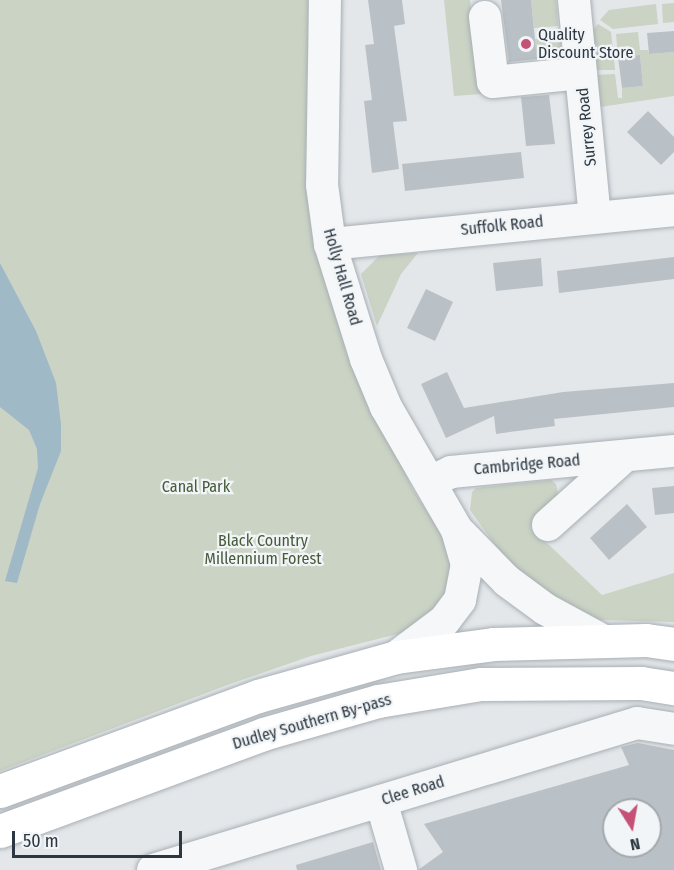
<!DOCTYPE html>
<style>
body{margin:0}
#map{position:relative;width:674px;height:870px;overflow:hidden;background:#e3e7ea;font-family:"Fira Sans Condensed",sans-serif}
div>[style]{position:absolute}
.green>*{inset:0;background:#cad3c4}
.water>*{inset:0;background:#a0b9c7}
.building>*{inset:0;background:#bac1c6}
.roads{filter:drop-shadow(0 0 2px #a8afb4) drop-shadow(0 0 2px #a8afb4)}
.minor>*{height:32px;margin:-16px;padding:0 16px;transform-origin:16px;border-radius:16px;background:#f5f7f8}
.highway>*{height:33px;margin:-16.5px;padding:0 16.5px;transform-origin:16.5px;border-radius:16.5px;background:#fff}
.dots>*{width:16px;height:16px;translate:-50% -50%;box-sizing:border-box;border:3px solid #f2f5f7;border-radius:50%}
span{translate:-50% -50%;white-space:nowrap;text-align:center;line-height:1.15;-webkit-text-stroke:4.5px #f2f5f7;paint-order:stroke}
.poi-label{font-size:16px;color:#2c3741}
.left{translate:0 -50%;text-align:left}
.street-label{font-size:16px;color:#2c3741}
.park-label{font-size:16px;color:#465b3a}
.north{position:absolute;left:602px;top:798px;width:60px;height:60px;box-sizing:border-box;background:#f2f5f7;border:2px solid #a3a9ae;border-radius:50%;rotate:169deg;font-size:16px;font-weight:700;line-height:24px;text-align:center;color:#2c3741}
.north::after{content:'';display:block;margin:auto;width:21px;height:27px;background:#c55276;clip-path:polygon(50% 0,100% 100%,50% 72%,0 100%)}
.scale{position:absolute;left:12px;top:831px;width:170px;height:27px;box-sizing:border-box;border:3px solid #2c3741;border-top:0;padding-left:8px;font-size:18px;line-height:21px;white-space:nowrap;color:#2c3741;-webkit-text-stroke:4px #f2f5f7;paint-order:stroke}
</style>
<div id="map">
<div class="green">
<i style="clip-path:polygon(0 0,308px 0,308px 162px,367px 386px,412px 488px,451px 549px,452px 585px,439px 608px,405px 632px,311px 656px,230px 684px,0 771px)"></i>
<i style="clip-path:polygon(444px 0,470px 0,481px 94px,454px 96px)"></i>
<i style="clip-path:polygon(531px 0,556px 0,558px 26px,534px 28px)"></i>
<i style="clip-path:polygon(674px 3px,674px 22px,663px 23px,662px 4px)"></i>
<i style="clip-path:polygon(656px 4px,658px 24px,613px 29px,600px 20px,609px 10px)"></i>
<i style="clip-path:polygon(598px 24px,611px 32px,615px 70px,595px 70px,592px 31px)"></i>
<i style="clip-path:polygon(638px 32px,640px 50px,648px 50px,649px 54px,674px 52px,674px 96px,600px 107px,596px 75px,615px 74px,618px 98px,622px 98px,622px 88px,643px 86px,640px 55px,618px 57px,616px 34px)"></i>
<i style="clip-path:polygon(560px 36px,563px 67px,538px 70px,535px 39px)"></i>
<i style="clip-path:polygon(418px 253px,401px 274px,377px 326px,361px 274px,380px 255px)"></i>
<i style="clip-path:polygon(551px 480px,556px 484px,559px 499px,531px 528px,602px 595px,674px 573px,674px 622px,600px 620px,577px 613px,551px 599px,503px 556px,470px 510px,472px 492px,476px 488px)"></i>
</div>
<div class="water">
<i style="clip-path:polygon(0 263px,36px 331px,56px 383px,61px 424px,61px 451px,40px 504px,17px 583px,5px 581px,38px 468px,37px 449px,29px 430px,0 407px)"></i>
</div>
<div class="building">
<i style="clip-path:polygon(368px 0,402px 0,405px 24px,394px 26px,407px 121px,393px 122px,399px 169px,372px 173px,364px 101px,372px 100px,365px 45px,374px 44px)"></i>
<i style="clip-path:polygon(501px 0,531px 0,537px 59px,509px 62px)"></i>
<i style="clip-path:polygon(674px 31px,674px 52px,649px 54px,647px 33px)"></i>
<i style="clip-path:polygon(640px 55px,643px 86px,622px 88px,618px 57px)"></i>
<i style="clip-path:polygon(549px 95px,555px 144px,526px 146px,521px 97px)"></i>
<i style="clip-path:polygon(648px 111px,674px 137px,674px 152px,661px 165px,627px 132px)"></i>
<i style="clip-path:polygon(521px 152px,524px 178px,405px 191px,402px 164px)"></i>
<i style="clip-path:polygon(674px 257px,674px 279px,559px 293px,557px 271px)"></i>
<i style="clip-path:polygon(541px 258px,543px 286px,496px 291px,493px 263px)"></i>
<i style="clip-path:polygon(426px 289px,453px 302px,435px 341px,407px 328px)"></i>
<i style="clip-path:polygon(447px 372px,464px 408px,563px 392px,674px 383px,674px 407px,554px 419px,555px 426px,496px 434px,494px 416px,446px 438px,421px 384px)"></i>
<i style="clip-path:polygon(674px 486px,674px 513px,655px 515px,652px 488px)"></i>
<i style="clip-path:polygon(627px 504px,647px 527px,609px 560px,590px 538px)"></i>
<i style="clip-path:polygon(evenodd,638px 743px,674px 750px,674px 870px,418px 870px,443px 852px,424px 824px,629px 765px,621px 747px,638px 743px,614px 810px,650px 810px,650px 846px,614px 846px,614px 810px)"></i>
<i style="clip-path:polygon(373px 842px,381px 870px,297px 870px,296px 865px)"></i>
</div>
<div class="roads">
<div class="minor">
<i style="left:325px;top:0;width:185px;rotate:90.9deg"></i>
<i style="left:322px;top:185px;width:60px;rotate:82.3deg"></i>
<i style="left:330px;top:244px;width:121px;rotate:72.6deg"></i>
<i style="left:366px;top:359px;width:52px;rotate:67.4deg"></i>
<i style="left:386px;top:407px;width:142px;rotate:60deg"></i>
<i style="left:457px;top:530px;width:35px;rotate:74deg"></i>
<i style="left:467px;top:564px;width:37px;rotate:101deg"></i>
<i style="left:460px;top:600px;width:26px;rotate:127deg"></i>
<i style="left:444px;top:621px;width:60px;rotate:143.1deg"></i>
<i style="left:574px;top:0;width:218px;rotate:84.5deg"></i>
<i style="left:485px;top:17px;width:65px;rotate:83deg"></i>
<i style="left:493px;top:82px;width:88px;rotate:-5.8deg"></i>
<i style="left:330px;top:244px;width:346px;rotate:-5.6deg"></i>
<i style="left:430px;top:482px;width:23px;rotate:-25deg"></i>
<i style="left:451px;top:472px;width:224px;rotate:-5.4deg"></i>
<i style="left:548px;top:525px;width:103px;rotate:-41.9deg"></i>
<i style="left:460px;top:533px;width:67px;rotate:45.6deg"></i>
<i style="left:507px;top:581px;width:47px;rotate:36.4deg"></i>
<i style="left:545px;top:609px;width:67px;rotate:28.5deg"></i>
<i style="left:381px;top:801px;width:72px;rotate:73.8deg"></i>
<i style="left:153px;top:870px;width:506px;rotate:-16.89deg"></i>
<i style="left:637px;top:723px;width:37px;rotate:9deg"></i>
</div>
<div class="highway">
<i style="left:0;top:791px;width:275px;rotate:-20.2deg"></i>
<i style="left:258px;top:696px;width:143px;rotate:-15.8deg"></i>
<i style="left:396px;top:657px;width:98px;rotate:-7.6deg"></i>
<i style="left:493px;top:644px;width:153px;rotate:-1.5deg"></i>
<i style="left:646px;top:640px;width:28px;rotate:8deg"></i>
<i style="left:0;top:831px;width:280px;rotate:-20.2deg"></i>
<i style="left:263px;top:734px;width:120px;rotate:-16deg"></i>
<i style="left:378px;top:701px;width:104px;rotate:-9.4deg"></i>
<i style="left:481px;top:684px;width:160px;rotate:-0.4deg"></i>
<i style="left:641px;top:683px;width:33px;rotate:9deg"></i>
</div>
</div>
<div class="dots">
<i style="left:526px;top:44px;background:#c55276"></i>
</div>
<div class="poi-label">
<span class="left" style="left:538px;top:44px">Quality<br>Discount Store</span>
</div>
<div class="street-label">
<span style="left:587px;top:127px;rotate:-96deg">Surrey Road</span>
<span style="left:502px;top:226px;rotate:-6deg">Suffolk Road</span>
<span style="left:342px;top:277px;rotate:74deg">Holly Hall Road</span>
<span style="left:527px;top:465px;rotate:-5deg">Cambridge Road</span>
<span style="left:312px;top:722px;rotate:-16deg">Dudley Southern By-pass</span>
<span style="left:413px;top:791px;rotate:-17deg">Clee Road</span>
</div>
<div class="park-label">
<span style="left:196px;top:487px">Canal Park</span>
<span style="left:263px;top:550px">Black Country<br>Millennium Forest</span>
</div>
<div class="north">N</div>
<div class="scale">50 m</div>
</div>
